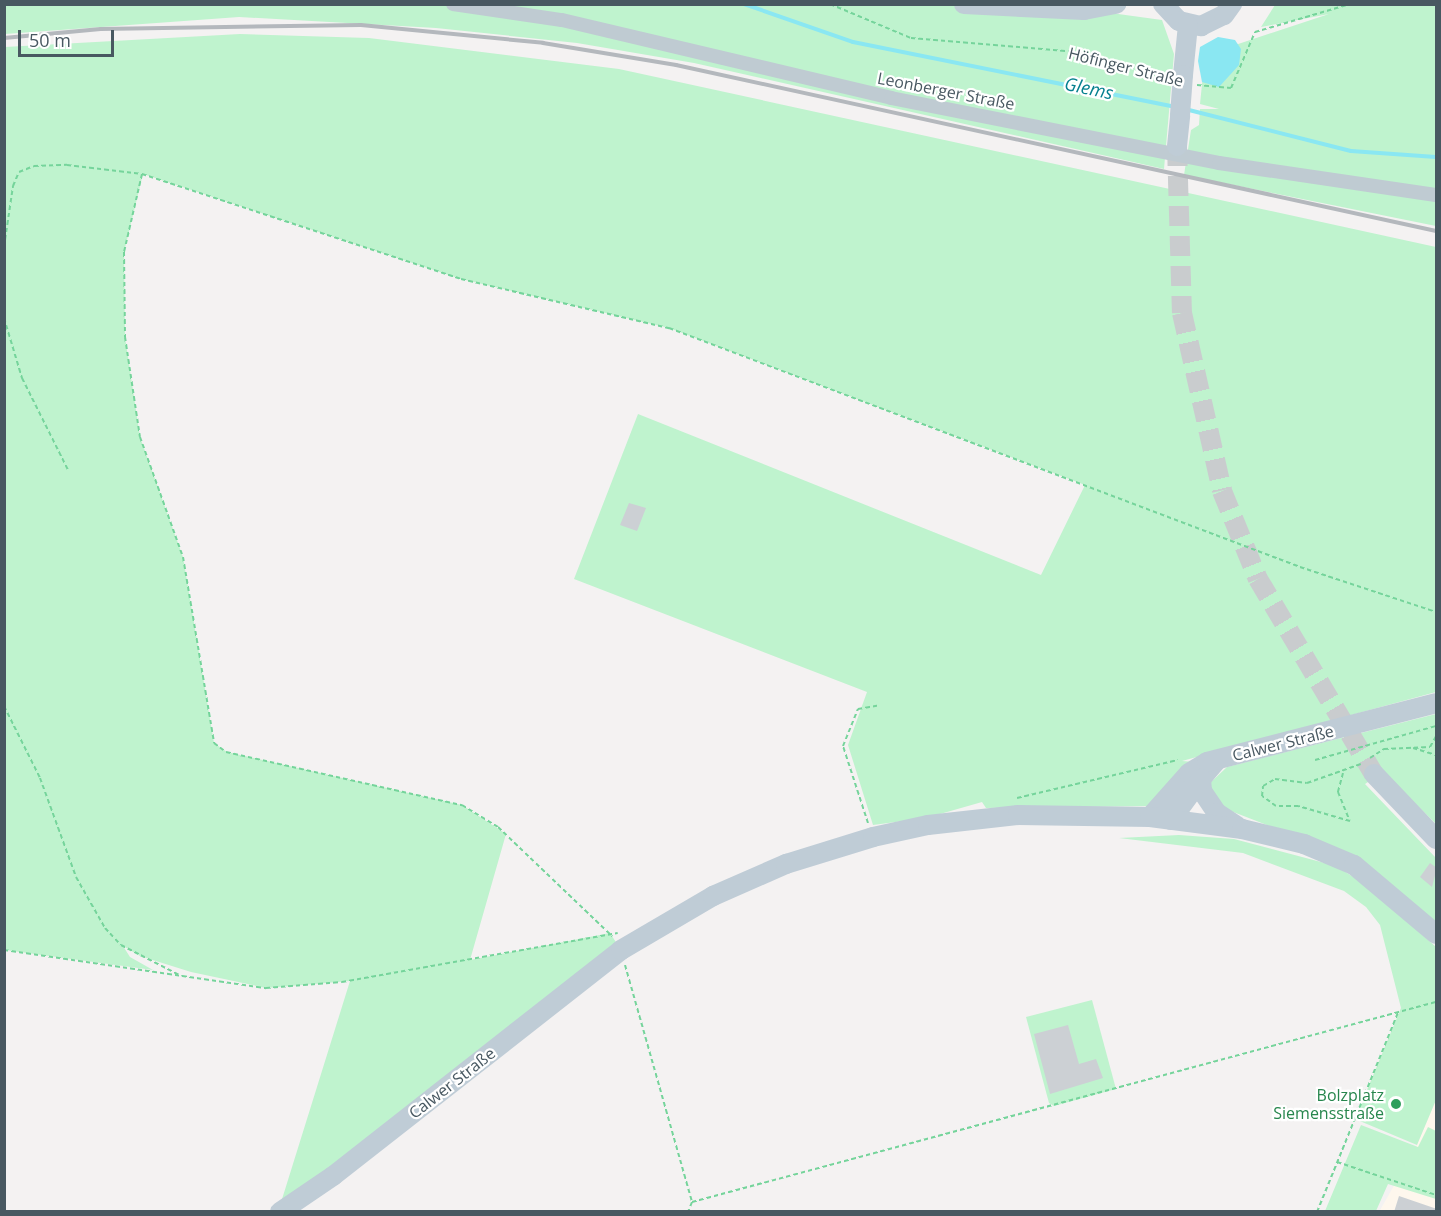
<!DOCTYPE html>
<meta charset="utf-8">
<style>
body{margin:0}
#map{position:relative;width:1441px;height:1216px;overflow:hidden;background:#f4f2f2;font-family:"Open Sans",sans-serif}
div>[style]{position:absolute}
.commercial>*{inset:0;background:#fef7ed}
.green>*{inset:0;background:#bff3ce}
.water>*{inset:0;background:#8ae7f2}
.stream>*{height:4px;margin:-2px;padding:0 2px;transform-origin:2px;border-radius:2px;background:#8ae7f2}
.building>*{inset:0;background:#ccd0d4}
.secondary-tunnel>*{height:20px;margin-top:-10px;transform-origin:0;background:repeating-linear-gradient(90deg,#c9ccce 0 20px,transparent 0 30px)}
.path>*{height:2px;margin-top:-1px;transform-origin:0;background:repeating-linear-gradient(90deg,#75d49b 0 4.5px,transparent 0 7.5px)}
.street>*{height:14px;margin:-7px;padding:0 7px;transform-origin:7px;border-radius:7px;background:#bfcbd2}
.secondary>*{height:20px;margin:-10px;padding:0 10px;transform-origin:10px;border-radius:10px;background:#bfccd6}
.rail>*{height:4px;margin:-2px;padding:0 2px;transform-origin:2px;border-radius:2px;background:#b4b8bd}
.secondary-bridge>*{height:20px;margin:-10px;padding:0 10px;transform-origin:10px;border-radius:10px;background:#bfccd6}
.dots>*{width:16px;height:16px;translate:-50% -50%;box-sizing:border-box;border:3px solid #fff;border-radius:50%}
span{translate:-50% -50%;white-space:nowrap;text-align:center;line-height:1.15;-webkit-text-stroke:4.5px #fff;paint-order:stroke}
.street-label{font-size:16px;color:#485861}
.leisure-label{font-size:16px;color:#27864d}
.right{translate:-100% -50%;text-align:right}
.water-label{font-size:18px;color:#06808f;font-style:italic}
.frame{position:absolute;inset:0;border:6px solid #485861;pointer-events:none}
.scale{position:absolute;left:18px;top:30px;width:96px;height:27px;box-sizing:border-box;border:3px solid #485861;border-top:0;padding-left:8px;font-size:18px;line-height:21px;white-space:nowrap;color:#485861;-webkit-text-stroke:4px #fff;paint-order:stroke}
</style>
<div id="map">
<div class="commercial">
<i style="clip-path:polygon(1436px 1100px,1436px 1211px,1379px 1212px,1417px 1145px)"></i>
</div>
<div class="green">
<i style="clip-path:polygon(385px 4px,1116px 4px,1089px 10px,1162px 20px,1174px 54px,1164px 169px,694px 63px,577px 43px,436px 28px,239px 17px,5px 34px,5px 5px)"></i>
<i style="clip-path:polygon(1275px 5px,1436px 5px,1436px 226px,1184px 175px,1191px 130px,1199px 125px,1200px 109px,1219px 109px,1200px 104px,1205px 55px,1329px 14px,1261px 27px)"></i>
<i style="clip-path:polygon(240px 34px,369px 38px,619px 69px,1436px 247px,1436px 692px,1182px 761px,1194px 762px,1154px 806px,986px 808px,982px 802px,926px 818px,873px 825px,848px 745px,867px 692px,574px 579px,638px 414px,1041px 575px,1085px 485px,669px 328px,461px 279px,143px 174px,124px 252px,125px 337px,140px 437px,183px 557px,214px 743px,227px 752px,462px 805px,506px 834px,470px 960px,610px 933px,621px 950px,278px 1212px,350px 981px,266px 988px,191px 972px,140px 956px,123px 946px,130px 957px,153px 970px,5px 950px,5px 47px)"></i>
<i style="clip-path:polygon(1436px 714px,1436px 824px,1383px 772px,1365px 784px,1436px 858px,1436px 926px,1344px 855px,1223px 808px,1209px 784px,1227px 767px)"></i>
<i style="clip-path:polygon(1179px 835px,1234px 839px,1336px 866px,1366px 885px,1436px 947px,1436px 1100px,1417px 1145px,1355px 1119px,1401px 1008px,1380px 925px,1366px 907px,1344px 891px,1243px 853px,1119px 838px)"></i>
<i style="clip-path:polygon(1092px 1000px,1116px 1089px,1054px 1106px,1049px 1103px,1026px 1017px)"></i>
<i style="clip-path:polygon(1361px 1125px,1418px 1147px,1428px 1127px,1436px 1131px,1436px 1199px,1388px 1184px,1376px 1211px,1325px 1211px)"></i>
</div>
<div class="water">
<i style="clip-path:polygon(1218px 37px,1235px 40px,1241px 49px,1239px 65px,1219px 87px,1202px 82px,1198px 61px,1200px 47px)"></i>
</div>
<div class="stream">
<i style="left:744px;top:4px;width:115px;rotate:19.2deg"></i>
<i style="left:853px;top:42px;width:328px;rotate:11.4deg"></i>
<i style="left:1185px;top:109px;width:171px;rotate:14.2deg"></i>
<i style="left:1351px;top:151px;width:85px;rotate:4deg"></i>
</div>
<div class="building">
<i style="clip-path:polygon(629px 503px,646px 508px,637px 531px,620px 525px)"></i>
<i style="clip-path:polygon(1430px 863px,1437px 868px,1432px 887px,1420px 877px)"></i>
<i style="clip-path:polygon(1068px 1025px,1079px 1064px,1096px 1059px,1103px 1078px,1050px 1094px,1034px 1034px)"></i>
<i style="clip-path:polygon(1399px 1196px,1437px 1209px,1437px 1212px,1394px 1212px)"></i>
</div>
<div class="secondary-tunnel">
<i style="left:1177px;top:146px;width:167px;rotate:88.3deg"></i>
<i style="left:1182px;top:313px;width:182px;rotate:77.3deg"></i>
<i style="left:1222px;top:491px;width:95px;rotate:67.8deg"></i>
<i style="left:1258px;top:579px;width:227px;rotate:59.3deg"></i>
</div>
<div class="path">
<i style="left:830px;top:4px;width:88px;rotate:22.8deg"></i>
<i style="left:911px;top:38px;width:169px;rotate:4.8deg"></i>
<i style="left:1079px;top:52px;width:93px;rotate:16.9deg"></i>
<i style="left:1197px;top:85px;width:34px;rotate:5deg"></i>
<i style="left:1231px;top:88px;width:61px;rotate:-66.8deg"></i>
<i style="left:1255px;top:32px;width:99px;rotate:-16.4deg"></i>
<i style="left:142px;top:174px;width:80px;rotate:103deg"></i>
<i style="left:124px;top:252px;width:85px;rotate:89.3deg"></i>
<i style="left:125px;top:337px;width:101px;rotate:81.5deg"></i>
<i style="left:140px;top:437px;width:127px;rotate:70.3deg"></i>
<i style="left:183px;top:557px;width:189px;rotate:80.5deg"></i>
<i style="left:214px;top:743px;width:15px;rotate:37deg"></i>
<i style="left:226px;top:752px;width:242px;rotate:12.7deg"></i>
<i style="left:462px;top:805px;width:42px;rotate:31.4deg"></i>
<i style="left:498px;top:827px;width:158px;rotate:43.7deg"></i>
<i style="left:4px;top:247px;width:62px;rotate:-81.6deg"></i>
<i style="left:13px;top:186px;width:15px;rotate:-67deg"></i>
<i style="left:19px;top:172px;width:16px;rotate:-22deg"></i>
<i style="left:34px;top:166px;width:33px;rotate:-2deg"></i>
<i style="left:67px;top:165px;width:76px;rotate:6.8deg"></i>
<i style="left:142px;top:174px;width:336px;rotate:18.2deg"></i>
<i style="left:461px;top:279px;width:214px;rotate:13.3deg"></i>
<i style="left:669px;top:328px;width:675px;rotate:20.74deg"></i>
<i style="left:1300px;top:567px;width:143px;rotate:18.3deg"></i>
<i style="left:4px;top:318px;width:63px;rotate:73.3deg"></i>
<i style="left:22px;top:378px;width:103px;rotate:63.4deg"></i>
<i style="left:4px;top:706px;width:80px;rotate:63.4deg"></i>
<i style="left:40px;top:778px;width:105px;rotate:70deg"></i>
<i style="left:76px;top:877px;width:59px;rotate:60.4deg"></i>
<i style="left:105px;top:928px;width:23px;rotate:47deg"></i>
<i style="left:121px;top:945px;width:68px;rotate:27.3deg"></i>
<i style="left:1413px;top:748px;width:24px;rotate:17deg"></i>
<i style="left:1370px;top:758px;width:17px;rotate:-33deg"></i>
<i style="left:1384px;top:749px;width:46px;rotate:-2.5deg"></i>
<i style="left:1430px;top:747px;width:13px;rotate:-61deg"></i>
<i style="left:1315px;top:760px;width:126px;rotate:-15.7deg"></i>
<i style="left:1343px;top:773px;width:20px;rotate:105deg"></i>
<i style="left:1338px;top:792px;width:31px;rotate:68deg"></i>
<i style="left:1350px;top:821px;width:54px;rotate:-163.9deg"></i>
<i style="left:1298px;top:806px;width:22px;rotate:180deg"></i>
<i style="left:1276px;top:806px;width:17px;rotate:-144deg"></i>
<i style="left:1262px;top:796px;width:10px;rotate:-84deg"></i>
<i style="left:1263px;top:786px;width:14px;rotate:-30deg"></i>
<i style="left:1275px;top:779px;width:32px;rotate:7deg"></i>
<i style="left:1307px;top:783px;width:57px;rotate:-19.4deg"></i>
<i style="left:1017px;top:798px;width:165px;rotate:-13.3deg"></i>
<i style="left:868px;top:823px;width:81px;rotate:-108deg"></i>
<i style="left:843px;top:746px;width:40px;rotate:-68deg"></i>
<i style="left:858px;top:709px;width:22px;rotate:-10deg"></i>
<i style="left:4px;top:950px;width:265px;rotate:8.3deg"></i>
<i style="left:266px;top:988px;width:76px;rotate:-4.5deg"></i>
<i style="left:342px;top:982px;width:280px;rotate:-10.1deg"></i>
<i style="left:625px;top:965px;width:246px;rotate:74.2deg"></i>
<i style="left:692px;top:1202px;width:11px;rotate:112deg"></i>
<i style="left:1337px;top:1162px;width:104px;rotate:18.4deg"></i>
<i style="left:692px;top:1202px;width:770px;rotate:-15.05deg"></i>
<i style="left:1317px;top:1212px;width:215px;rotate:-67.9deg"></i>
</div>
<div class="street">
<i style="left:453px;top:4px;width:110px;rotate:8.4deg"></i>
<i style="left:562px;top:20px;width:338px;rotate:13.3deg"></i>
<i style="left:891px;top:98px;width:334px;rotate:11.2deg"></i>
<i style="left:1219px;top:163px;width:219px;rotate:8.4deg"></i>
</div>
<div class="secondary">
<i style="left:964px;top:4px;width:120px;rotate:2.9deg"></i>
<i style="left:1084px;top:10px;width:33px;rotate:-11deg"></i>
<i style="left:1163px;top:4px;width:23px;rotate:47deg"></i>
<i style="left:1179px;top:21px;width:23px;rotate:13deg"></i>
<i style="left:1201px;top:26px;width:25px;rotate:-26deg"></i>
<i style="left:1224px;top:15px;width:14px;rotate:-54deg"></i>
<i style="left:1183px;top:75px;width:50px;rotate:-84.3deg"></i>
<i style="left:1177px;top:146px;width:31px;rotate:-84deg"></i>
<i style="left:1217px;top:760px;width:25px;rotate:130deg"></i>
<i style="left:1201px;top:779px;width:12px;rotate:85deg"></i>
<i style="left:1202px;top:791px;width:27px;rotate:56deg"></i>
<i style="left:1217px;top:813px;width:24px;rotate:33deg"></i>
<i style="left:1374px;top:774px;width:90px;rotate:46.4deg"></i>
<i style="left:1150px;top:817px;width:59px;rotate:-48.4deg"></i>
<i style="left:1189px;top:773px;width:21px;rotate:-31deg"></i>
<i style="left:1207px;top:762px;width:236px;rotate:-14.4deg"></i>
<i style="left:1171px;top:820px;width:51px;rotate:-53.8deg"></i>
<i style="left:280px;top:1212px;width:64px;rotate:-34.2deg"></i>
<i style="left:333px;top:1176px;width:366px;rotate:-38.1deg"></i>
<i style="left:621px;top:950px;width:107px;rotate:-30.4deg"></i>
<i style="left:713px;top:896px;width:80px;rotate:-23.7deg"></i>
<i style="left:786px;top:864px;width:91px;rotate:-17.2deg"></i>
<i style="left:873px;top:837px;width:56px;rotate:-12.3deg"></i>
<i style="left:928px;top:825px;width:91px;rotate:-6.3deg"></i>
<i style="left:1018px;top:815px;width:132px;rotate:0.9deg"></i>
<i style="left:1150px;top:817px;width:93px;rotate:7.4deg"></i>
<i style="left:1242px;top:829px;width:64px;rotate:13.6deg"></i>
<i style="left:1304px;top:844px;width:54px;rotate:22.8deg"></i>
<i style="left:1354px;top:865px;width:107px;rotate:40.1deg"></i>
</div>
<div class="rail">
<i style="left:4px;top:38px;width:97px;rotate:-5.3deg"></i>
<i style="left:101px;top:29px;width:260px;rotate:-0.9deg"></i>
<i style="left:361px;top:25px;width:183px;rotate:5.6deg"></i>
<i style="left:543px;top:43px;width:135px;rotate:9.4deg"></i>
<i style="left:676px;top:65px;width:778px;rotate:12.32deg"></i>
</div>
<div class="secondary-bridge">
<i style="left:1180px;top:115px;width:40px;rotate:-85.7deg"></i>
</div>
<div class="dots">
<i style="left:1396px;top:1104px;background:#2e9e5b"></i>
</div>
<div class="street-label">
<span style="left:1126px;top:67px;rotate:14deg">Höfinger Straße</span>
<span style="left:946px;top:91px;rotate:11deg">Leonberger Straße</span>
<span style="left:1283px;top:743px;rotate:-14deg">Calwer Straße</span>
<span style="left:452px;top:1083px;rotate:-38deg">Calwer Straße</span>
</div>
<div class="leisure-label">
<span class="right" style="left:1384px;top:1104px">Bolzplatz<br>Siemensstraße</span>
</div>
<div class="water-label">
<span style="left:1089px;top:88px;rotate:12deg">Glems</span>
</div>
<div class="frame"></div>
<div class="scale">50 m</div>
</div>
